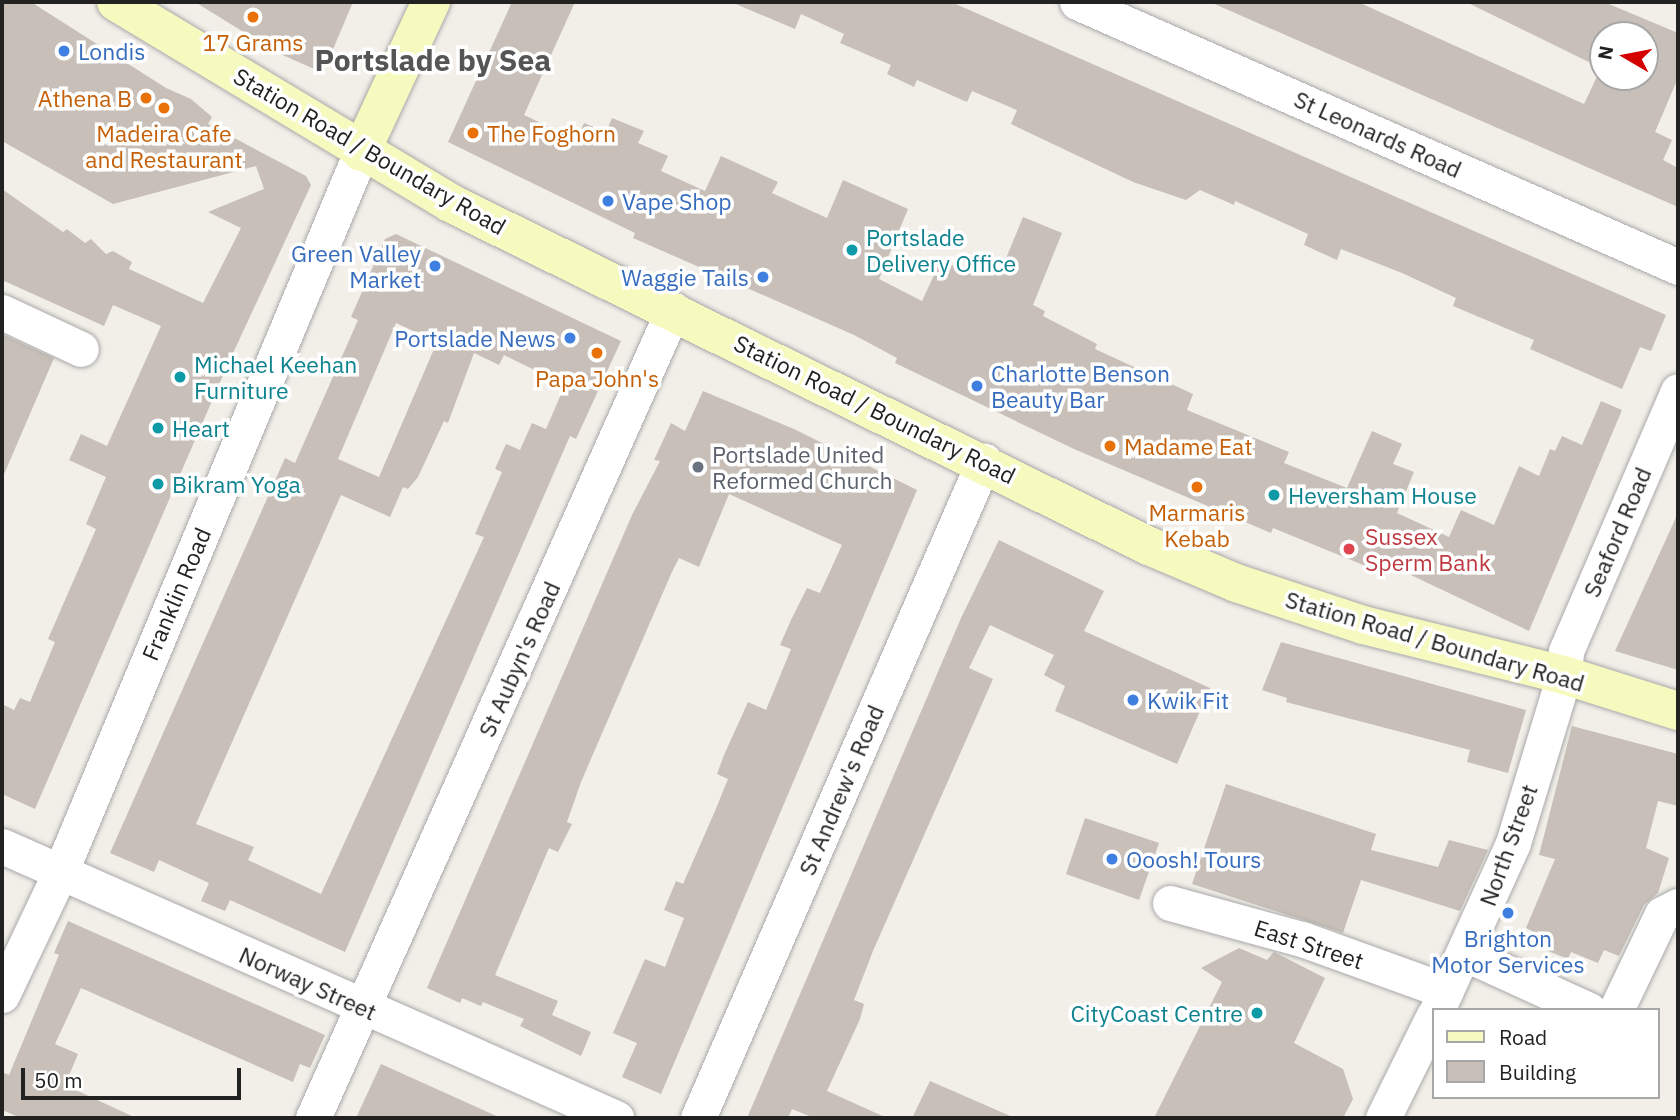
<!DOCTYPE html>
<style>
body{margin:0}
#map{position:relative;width:1680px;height:1120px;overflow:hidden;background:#f2efe9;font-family:"IBM Plex Sans",sans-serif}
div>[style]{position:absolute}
.building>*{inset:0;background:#c7bfb8}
.roads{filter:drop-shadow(0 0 2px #a9a9a9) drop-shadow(0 0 2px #a9a9a9)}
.street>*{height:35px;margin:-17.5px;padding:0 17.5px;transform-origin:17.5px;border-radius:17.5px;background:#fff}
.secondary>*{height:38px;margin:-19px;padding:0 19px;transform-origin:19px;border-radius:19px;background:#f7fabf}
.dots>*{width:19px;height:19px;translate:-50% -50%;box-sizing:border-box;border:4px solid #fff;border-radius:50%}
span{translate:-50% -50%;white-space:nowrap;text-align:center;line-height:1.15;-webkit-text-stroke:7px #fff;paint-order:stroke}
.food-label{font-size:23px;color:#c56008}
.right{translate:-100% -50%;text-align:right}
.left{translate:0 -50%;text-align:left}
.shop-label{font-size:23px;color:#366cbe}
.street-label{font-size:23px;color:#222}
.culture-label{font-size:23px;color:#0d838f}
.worship-label{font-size:23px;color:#5b616d}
.health-label{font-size:23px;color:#be3a42}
.district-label{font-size:30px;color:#555;font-weight:700}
.frame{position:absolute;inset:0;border:4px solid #222;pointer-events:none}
.legend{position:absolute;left:1432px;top:1008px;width:228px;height:91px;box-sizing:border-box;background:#fff;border:2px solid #a7a7a7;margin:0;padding:9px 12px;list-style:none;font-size:21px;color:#222}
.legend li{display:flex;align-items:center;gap:14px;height:35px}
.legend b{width:35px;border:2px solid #a7a7a7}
.north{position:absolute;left:1589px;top:21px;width:70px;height:70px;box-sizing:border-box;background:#fff;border:2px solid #a7a7a7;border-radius:50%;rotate:280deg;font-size:19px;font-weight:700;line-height:28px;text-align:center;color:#222}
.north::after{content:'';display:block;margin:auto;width:24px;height:32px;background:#d40000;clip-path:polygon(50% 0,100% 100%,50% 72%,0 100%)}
.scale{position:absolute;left:21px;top:1068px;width:220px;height:32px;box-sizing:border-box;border:4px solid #222;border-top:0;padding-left:9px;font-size:21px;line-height:24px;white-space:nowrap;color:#222;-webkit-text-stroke:5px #fff;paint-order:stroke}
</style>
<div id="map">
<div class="building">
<i style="clip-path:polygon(2px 2px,31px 2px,166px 88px,191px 99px,212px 117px,208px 124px,306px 176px,311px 185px,228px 364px,35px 809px,2px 794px,2px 704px,14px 710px,20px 698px,30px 702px,55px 642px,48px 639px,96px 529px,86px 524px,106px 477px,69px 460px,81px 434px,107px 446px,161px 326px,113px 305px,104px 326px,2px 280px,2px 189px,63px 232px,67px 229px,85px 243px,91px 239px,106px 254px,113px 251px,132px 262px,129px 269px,203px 303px,241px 228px,208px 212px,264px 189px,256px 166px,113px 204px,2px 141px)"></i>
<i style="clip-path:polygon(195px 2px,353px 2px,323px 73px,276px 52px)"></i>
<i style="clip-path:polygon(512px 2px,575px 2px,524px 115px,577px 140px,584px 123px,606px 132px,612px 118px,644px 131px,638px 143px,668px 156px,661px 171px,705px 191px,721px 156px,778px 182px,772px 193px,827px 218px,843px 180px,908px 209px,879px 279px,922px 301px,941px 260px,970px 273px,977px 256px,1002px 268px,1023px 217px,1062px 233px,1033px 305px,1045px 311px,1043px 316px,1097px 344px,1095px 349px,1193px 394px,1187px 410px,1289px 452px,1284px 463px,1347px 488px,1372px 431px,1402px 444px,1393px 464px,1414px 472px,1397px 513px,1449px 537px,1461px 510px,1494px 525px,1519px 466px,1539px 476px,1550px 449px,1555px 451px,1562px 436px,1582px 445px,1601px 401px,1622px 410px,1529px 631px,1377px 559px,1373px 569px,1273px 528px,1271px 533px,1074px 449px,895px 363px,897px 358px,854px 335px,633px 238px,635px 233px,448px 142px)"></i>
<i style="clip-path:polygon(731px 2px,951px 2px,1666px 315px,1651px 351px,1640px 347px,1622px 389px,1530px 349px,1534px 340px,1453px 306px,1456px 298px,1402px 273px,1341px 249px,1337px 260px,1304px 245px,1308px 234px,1235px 201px,1234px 205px,1200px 190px,1186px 200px,1133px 182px,1011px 124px,1017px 110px,972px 91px,967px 102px,917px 80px,914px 87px,887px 74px,891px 65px,840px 43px,844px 34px,801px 14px,795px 29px)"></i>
<i style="clip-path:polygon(evenodd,1210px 2px,1358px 2px,1584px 104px,1601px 68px,1466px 2px,1604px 2px,1678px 33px,1678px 78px,1655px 132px,1672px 140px,1663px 160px,1678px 168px,1678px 207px,1210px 2px,1603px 35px,1645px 35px,1645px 77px,1603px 77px,1603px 35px)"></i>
<i style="clip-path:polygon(evenodd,396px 234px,621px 341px,576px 439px,570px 436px,345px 952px,230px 900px,225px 911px,201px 901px,209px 883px,159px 860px,154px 872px,110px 853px,285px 458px,295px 463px,358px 320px,351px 317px,385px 239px,396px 234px,396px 323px,437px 342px,379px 477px,338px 459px,396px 323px,396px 234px,474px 353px,499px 365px,504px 355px,565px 385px,546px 429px,532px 423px,520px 450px,506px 444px,495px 469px,502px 472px,475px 534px,484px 537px,321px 894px,248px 860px,254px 847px,196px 824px,341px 495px,390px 517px,403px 487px,408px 489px,418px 477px,444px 421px,448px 423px,474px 353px)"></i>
<i style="clip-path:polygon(2px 334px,54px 358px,2px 479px)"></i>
<i style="clip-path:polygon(703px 391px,794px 429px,917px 490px,661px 1094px,622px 1077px,637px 1043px,613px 1033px,645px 959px,665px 967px,684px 918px,664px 910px,676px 881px,683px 884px,715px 811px,728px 779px,717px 774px,724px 755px,748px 702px,766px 710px,791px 649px,780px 645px,791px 620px,807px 588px,820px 593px,842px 545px,729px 494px,699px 567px,679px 558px,671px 574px,581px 782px,567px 822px,572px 824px,558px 852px,549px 848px,495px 975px,558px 1001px,552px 1015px,591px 1032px,581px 1056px,520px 1026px,524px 1019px,483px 1002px,481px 1006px,462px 998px,460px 1003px,427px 988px,632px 515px,660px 461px,654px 460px,671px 423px,685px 431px)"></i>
<i style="clip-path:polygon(1678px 513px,1678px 670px,1615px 651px)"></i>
<i style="clip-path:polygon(999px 540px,1104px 591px,1084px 631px,1210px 688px,1177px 764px,1055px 711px,1065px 686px,1044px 675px,1054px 655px,990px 625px,969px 668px,993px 679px,873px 951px,854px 1000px,864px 1004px,860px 1019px,827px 1091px,887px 1118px,814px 1118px,792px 1109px,788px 1118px,747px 1118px,961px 618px)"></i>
<i style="clip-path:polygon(1281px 642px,1526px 710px,1508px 773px,1467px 762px,1470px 750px,1286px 702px,1287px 698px,1262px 690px)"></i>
<i style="clip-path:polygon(1572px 726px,1678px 754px,1678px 806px,1658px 801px,1646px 848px,1669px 858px,1658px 893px,1644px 905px,1619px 956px,1604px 950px,1598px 963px,1571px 952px,1568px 959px,1533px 945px,1532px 931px,1526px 928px,1555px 859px,1539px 855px)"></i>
<i style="clip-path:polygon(1226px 784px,1376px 834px,1371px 850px,1438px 867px,1449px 840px,1488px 850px,1460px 911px,1361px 880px,1343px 933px,1192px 884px)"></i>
<i style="clip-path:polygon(1085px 818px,1159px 843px,1139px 900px,1066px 874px)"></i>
<i style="clip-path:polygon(68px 921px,325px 1035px,310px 1068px,300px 1064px,293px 1082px,81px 988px,55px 1044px,78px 1054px,65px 1085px,136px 1118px,21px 1118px,2px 1110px,2px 1072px,9px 1075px,59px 955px,54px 953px)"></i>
<i style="clip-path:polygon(1239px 948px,1267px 960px,1274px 952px,1325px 978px,1294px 1043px,1343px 1069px,1353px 1099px,1343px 1118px,1154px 1118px,1222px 982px,1201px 968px)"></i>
<i style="clip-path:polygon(381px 1064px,501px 1118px,356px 1118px)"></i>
<i style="clip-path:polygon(930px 1081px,1015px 1118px,912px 1118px)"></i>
</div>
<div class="roads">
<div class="street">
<i style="left:1077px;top:2px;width:657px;rotate:23.79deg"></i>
<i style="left:2px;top:312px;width:87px;rotate:25.1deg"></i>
<i style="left:2px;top:846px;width:672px;rotate:23.89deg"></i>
<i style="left:1170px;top:903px;width:137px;rotate:15.3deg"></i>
<i style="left:1302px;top:939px;width:153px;rotate:19.9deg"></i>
<i style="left:1466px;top:954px;width:135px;rotate:24.5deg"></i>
<i style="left:2px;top:995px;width:135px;rotate:-64.6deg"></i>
<i style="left:60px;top:873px;width:781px;rotate:-67.34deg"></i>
<i style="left:1437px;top:1010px;width:183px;rotate:-65.5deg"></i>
<i style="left:1513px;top:843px;width:176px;rotate:-73.1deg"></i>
<i style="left:1564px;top:675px;width:24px;rotate:-85deg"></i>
<i style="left:1566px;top:651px;width:283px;rotate:-66.7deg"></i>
<i style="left:1616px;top:1010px;width:106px;rotate:-64.4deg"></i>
<i style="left:1662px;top:914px;width:18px;rotate:-27deg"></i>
<i style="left:313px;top:1118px;width:885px;rotate:-65.98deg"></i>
<i style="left:698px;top:1118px;width:717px;rotate:-66.48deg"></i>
<i style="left:1383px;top:1118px;width:113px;rotate:-63.7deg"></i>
</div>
<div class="secondary">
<i style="left:116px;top:2px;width:390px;rotate:31deg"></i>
<i style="left:450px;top:203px;width:779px;rotate:26.14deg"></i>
<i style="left:1149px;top:546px;width:95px;rotate:23deg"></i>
<i style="left:1236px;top:583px;width:134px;rotate:18.3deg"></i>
<i style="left:1363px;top:625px;width:207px;rotate:14deg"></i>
<i style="left:1564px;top:675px;width:120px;rotate:17.5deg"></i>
<i style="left:361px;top:152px;width:166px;rotate:-65deg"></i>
</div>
</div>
<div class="dots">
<i style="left:253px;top:17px;background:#e8710a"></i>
<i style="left:64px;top:51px;background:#3f7fe0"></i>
<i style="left:146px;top:98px;background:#e8710a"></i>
<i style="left:164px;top:108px;background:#e8710a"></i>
<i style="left:473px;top:133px;background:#e8710a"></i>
<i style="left:608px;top:201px;background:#3f7fe0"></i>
<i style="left:852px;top:250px;background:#0f9aa8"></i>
<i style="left:435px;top:266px;background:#3f7fe0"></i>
<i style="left:763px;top:277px;background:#3f7fe0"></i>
<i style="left:570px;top:338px;background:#3f7fe0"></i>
<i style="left:597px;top:353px;background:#e8710a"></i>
<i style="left:180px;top:377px;background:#0f9aa8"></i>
<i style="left:977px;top:386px;background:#3f7fe0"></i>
<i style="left:158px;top:428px;background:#0f9aa8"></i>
<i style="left:1110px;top:446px;background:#e8710a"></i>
<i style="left:698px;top:467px;background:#6b7280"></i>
<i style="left:158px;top:484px;background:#0f9aa8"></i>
<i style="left:1197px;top:487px;background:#e8710a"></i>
<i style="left:1274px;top:495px;background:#0f9aa8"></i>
<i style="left:1349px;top:549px;background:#e0444e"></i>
<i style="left:1133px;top:700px;background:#3f7fe0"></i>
<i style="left:1112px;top:859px;background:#3f7fe0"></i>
<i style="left:1508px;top:913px;background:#3f7fe0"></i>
<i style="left:1257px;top:1013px;background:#0f9aa8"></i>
</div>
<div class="food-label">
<span style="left:253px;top:42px">17 Grams</span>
<span class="right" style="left:132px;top:98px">Athena B</span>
<span style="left:164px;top:146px">Madeira Cafe<br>and Restaurant</span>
<span class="left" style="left:487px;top:133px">The Foghorn</span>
<span style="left:597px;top:378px">Papa John's</span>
<span class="left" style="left:1124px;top:446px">Madame Eat</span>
<span style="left:1197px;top:525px">Marmaris<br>Kebab</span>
</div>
<div class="shop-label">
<span class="left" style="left:78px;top:51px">Londis</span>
<span class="left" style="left:622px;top:201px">Vape Shop</span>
<span class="right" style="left:421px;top:266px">Green Valley<br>Market</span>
<span class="right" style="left:749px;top:277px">Waggie Tails</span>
<span class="right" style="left:556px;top:338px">Portslade News</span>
<span class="left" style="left:991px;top:386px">Charlotte Benson<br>Beauty Bar</span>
<span class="left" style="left:1147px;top:700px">Kwik Fit</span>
<span class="left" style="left:1126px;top:859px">Ooosh! Tours</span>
<span style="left:1508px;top:951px">Brighton<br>Motor Services</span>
</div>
<div class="street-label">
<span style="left:1378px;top:134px;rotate:24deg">St Leonards Road</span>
<span style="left:370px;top:151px;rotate:30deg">Station Road / Boundary Road</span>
<span style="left:875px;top:409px;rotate:26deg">Station Road / Boundary Road</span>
<span style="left:1617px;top:532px;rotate:-67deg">Seaford Road</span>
<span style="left:176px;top:594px;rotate:-67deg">Franklin Road</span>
<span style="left:1435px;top:641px;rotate:16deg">Station Road / Boundary Road</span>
<span style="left:519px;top:659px;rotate:-66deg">St Aubyn's Road</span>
<span style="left:841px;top:790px;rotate:-67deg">St Andrew's Road</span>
<span style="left:1508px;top:845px;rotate:-70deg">North Street</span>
<span style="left:1309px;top:944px;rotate:18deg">East Street</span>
<span style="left:308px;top:983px;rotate:24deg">Norway Street</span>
</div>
<div class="culture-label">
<span class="left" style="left:866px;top:250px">Portslade<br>Delivery Office</span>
<span class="left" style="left:194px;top:377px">Michael Keehan<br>Furniture</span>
<span class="left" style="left:172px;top:428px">Heart</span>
<span class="left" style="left:172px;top:484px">Bikram Yoga</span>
<span class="left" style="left:1288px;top:495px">Heversham House</span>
<span class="right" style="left:1243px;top:1013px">CityCoast Centre</span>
</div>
<div class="worship-label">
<span class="left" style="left:712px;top:467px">Portslade United<br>Reformed Church</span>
</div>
<div class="health-label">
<span class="left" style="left:1365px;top:549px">Sussex<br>Sperm Bank</span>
</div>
<div class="district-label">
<span style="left:433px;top:60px">Portslade by Sea</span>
</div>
<div class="frame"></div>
<ul class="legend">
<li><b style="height:9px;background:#f7fabf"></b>Road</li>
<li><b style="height:19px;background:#c7bfb8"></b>Building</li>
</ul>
<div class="north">N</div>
<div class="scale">50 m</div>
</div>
